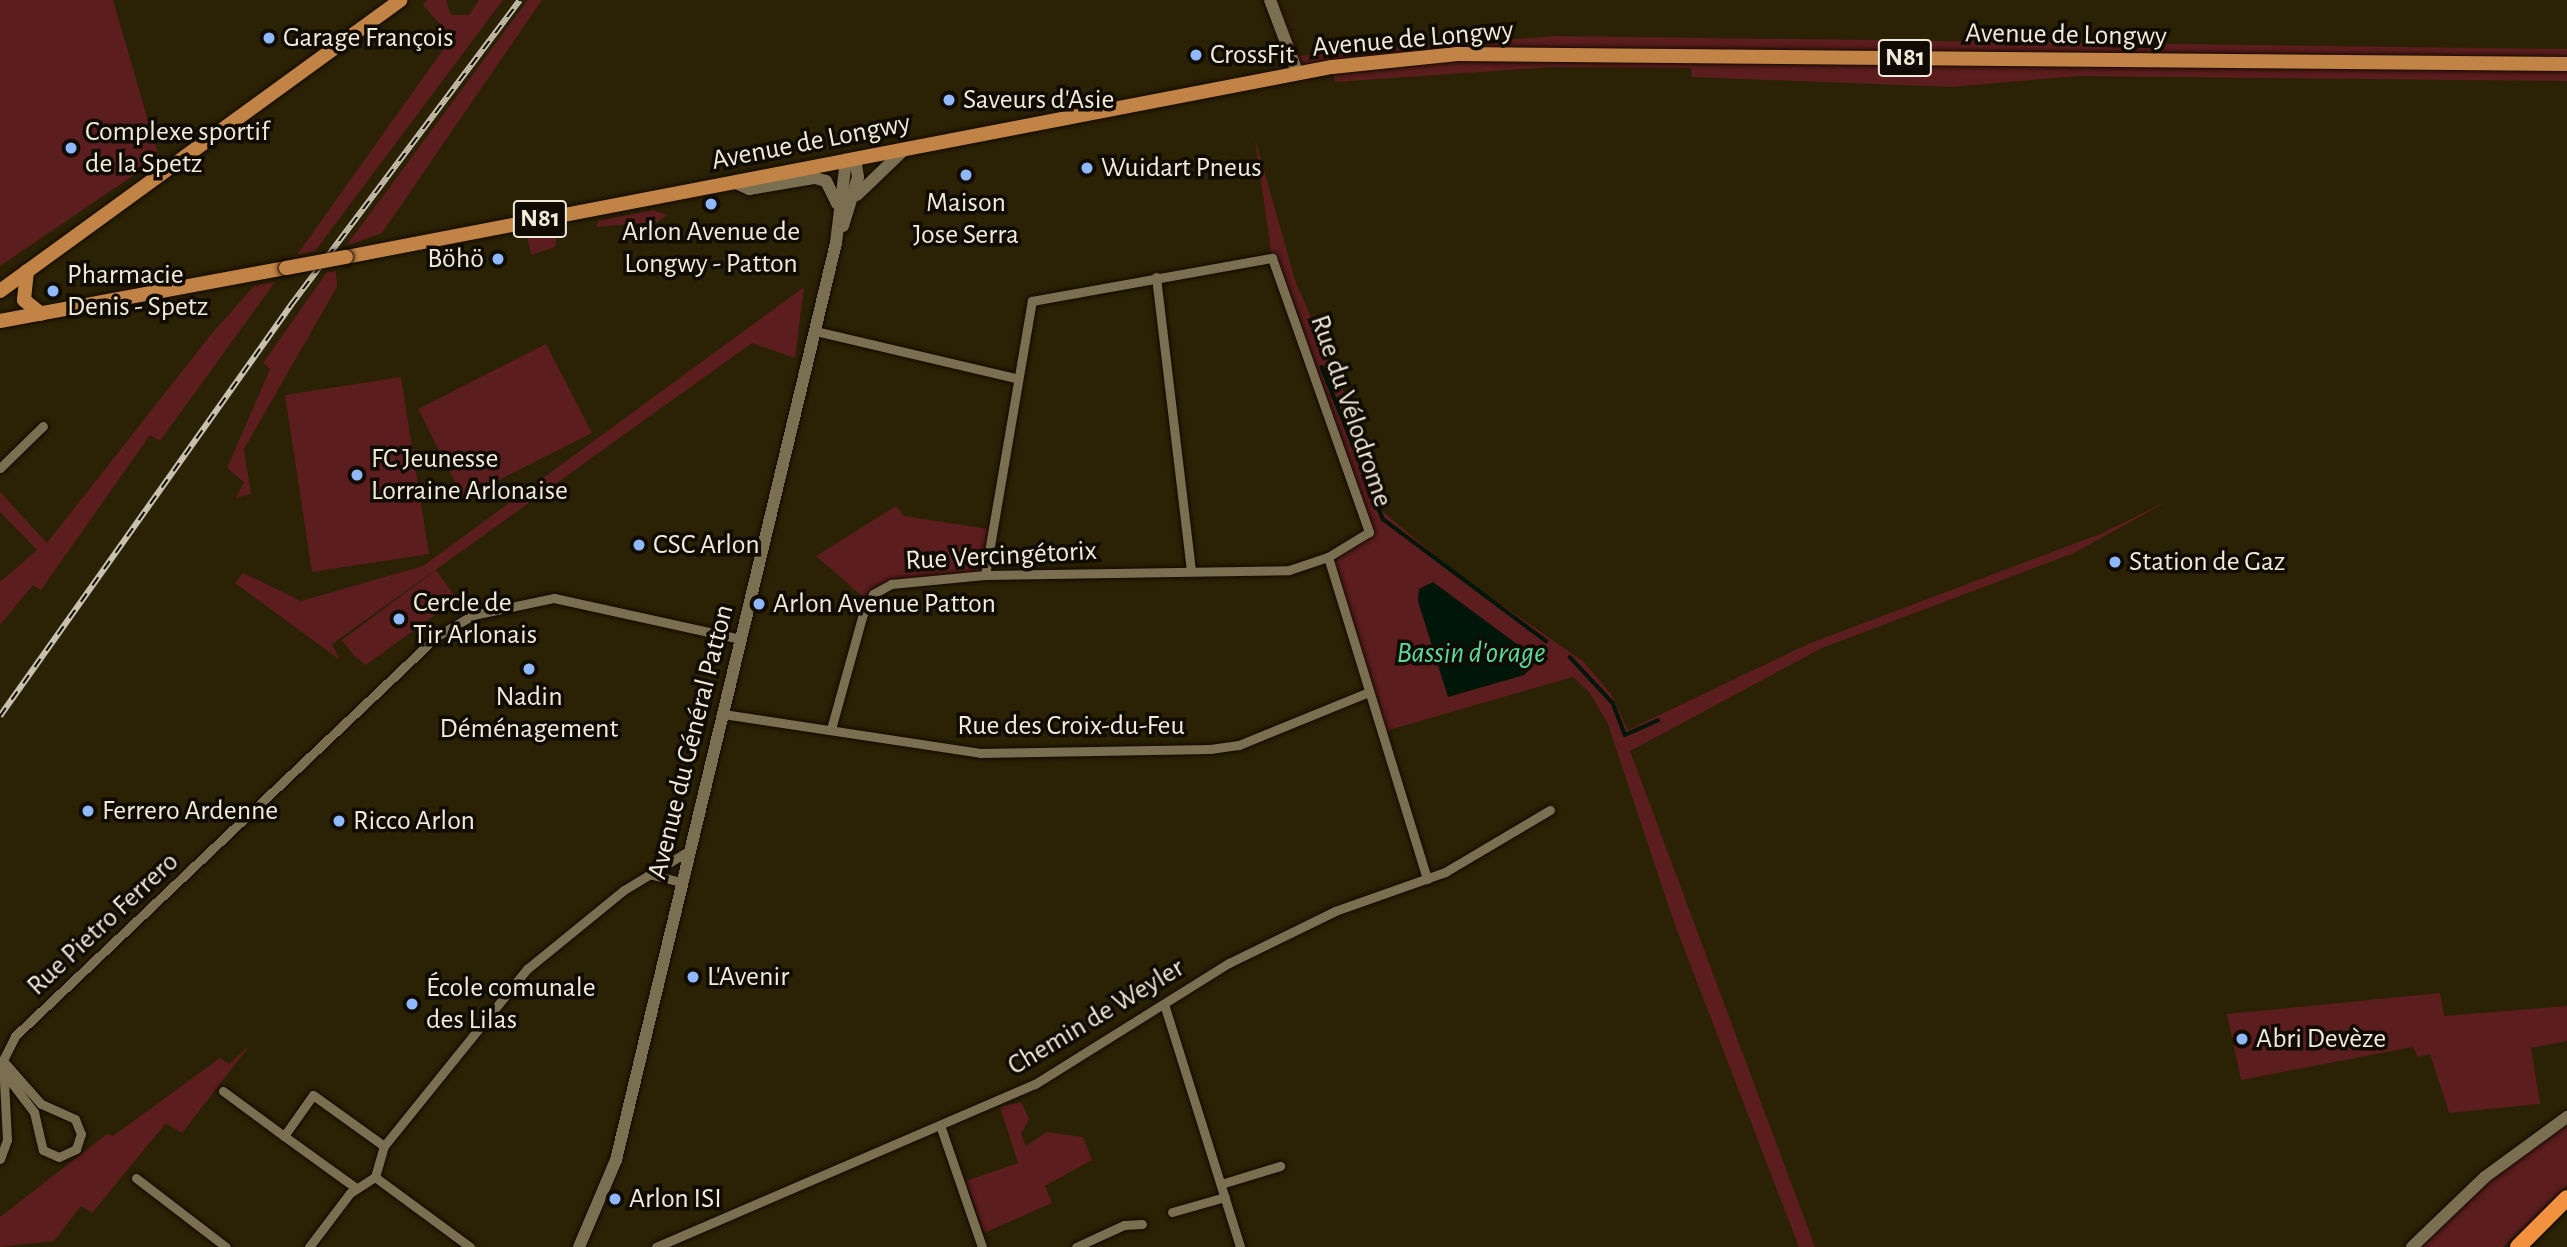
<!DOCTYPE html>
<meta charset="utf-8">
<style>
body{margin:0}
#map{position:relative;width:2567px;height:1247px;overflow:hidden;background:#2b2205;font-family:"Alegreya Sans",sans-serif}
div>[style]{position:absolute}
.green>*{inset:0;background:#5b1d1d}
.water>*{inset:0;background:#001609}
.stream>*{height:3.5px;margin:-1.75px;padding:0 1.75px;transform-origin:1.75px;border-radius:1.75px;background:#001609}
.roads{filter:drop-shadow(0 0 2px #130a00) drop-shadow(0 0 2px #130a00)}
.street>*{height:9px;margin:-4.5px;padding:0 4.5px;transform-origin:4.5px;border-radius:4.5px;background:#7a6f51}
.secondary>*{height:12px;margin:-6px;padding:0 6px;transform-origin:6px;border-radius:6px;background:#7a6f51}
.primary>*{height:14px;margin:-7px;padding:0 7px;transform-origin:7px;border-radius:7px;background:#c28346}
.highway>*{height:16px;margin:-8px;padding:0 8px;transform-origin:8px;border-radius:8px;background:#f2913e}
.rail>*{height:6px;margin-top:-3px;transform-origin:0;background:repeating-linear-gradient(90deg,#100c03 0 10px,#c8c1af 0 20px);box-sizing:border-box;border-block:2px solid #c8c1af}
.bridges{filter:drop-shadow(0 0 2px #130a00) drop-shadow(0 0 2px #130a00)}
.primary-bridge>*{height:14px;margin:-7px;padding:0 7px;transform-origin:7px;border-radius:7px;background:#c28346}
.dots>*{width:19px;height:19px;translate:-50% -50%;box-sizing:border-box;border:4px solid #100c03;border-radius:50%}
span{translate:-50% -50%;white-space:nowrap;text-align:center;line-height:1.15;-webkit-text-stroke:7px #100c03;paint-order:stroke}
.shield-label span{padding:2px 5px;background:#100c03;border:2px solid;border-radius:5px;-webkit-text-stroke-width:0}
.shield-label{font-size:26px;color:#f0eada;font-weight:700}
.street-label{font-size:28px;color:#f0eada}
.poi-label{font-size:28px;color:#f0eada}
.left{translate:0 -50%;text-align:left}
.right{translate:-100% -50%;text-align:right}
.water-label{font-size:30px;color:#5cda9c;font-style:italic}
</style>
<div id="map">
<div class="green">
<i style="clip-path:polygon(0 0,113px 0,159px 158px,0 266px)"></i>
<i style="clip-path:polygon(427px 0,446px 0,451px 15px,469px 15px,479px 0,503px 0,315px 251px,297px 255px,452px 37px,423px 5px)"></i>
<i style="clip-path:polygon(528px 0,542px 0,382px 233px,346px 246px)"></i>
<i style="clip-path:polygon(1270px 0,1278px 0,1300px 56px,1556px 36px,2567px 49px,2567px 81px,2078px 76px,1952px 87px,1692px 77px,1691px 68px,1552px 67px,1335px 82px,1332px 67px,1298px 74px)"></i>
<i style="clip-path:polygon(1255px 139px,1296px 283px,1353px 413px,1355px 424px,1348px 428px,1382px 511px,1456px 573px,1584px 662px,1611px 694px,1628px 730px,1808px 644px,2100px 534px,2172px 499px,2074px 553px,1822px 648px,1630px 751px,1815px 1247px,1799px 1247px,1675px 925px,1608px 724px,1589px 692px,1573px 677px,1382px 732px,1328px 557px,1369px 531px,1272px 258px)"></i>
<i style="clip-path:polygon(653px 210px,667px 215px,657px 222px,596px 227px,598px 221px)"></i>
<i style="clip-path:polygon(558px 229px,555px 247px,531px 255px,527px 235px)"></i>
<i style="clip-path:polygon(336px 271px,337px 287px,244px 449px,251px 494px,236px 498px,244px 482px,227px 468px,270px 369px,263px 363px,327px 272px)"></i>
<i style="clip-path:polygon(275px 282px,160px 441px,150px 435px,41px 590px,33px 585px,0 625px,0 582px,37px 550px,0 512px,0 492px,47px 543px,209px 337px,254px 286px)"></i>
<i style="clip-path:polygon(804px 287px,795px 358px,752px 343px,332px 644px,340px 660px,235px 583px,243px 573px,301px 601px,423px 566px)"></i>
<i style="clip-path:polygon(546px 344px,592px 433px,463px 498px,418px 409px)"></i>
<i style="clip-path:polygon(401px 377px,429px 554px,312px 572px,285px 395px)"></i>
<i style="clip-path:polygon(896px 506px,904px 516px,994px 530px,985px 575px,891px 584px,869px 602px,816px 556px)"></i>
<i style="clip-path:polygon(436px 570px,457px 599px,366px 665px,354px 656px,342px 640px)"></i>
<i style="clip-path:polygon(2440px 993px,2444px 1016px,2567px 1006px,2567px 1041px,2531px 1048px,2540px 1104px,2449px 1113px,2430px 1054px,2418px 1057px,2413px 1047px,2241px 1080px,2227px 1014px)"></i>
<i style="clip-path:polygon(250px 1045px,182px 1133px,166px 1123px,92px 1213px,81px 1206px,54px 1241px,0 1247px,0 1217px,107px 1134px,113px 1136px,220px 1058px,229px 1064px)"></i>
<i style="clip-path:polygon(1021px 1102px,1029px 1119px,1021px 1134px,1026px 1146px,1047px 1132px,1083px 1137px,1092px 1160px,1045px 1186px,1052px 1203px,984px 1233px,966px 1181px,1018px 1163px,1000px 1107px)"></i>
<i style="clip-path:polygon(2567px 1117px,2567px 1185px,2503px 1247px,2412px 1247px)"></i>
</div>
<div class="water">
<i style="clip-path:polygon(1433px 582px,1533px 656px,1532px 667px,1524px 675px,1448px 697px,1418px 601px,1419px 589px)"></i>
</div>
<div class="stream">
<i style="left:1322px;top:367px;width:164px;rotate:68.1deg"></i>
<i style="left:1383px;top:519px;width:204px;rotate:36.8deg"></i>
<i style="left:1570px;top:657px;width:63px;rotate:46.9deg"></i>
<i style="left:1613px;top:703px;width:34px;rotate:69deg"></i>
<i style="left:1625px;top:735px;width:36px;rotate:-24deg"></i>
</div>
<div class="roads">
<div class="street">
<i style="left:1156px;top:277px;width:296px;rotate:83.2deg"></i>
<i style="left:815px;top:331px;width:205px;rotate:13.2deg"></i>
<i style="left:0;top:468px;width:60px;rotate:-44.3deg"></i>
<i style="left:985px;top:575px;width:278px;rotate:-80.3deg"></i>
<i style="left:1032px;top:301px;width:244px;rotate:-10.2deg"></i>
<i style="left:1272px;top:258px;width:291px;rotate:70.5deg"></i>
<i style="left:1369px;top:532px;width:48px;rotate:148.6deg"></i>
<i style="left:1328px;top:557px;width:337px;rotate:72.9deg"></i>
<i style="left:723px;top:714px;width:260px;rotate:8.6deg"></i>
<i style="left:980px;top:753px;width:230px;rotate:-1deg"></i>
<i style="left:1210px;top:749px;width:29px;rotate:-8deg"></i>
<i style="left:1239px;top:745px;width:140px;rotate:-22.2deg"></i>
<i style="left:831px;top:729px;width:119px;rotate:-74.5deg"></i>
<i style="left:863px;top:614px;width:22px;rotate:-63deg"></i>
<i style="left:873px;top:594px;width:21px;rotate:-29deg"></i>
<i style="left:891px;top:584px;width:94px;rotate:-5.5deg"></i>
<i style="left:985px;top:575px;width:304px;rotate:-0.9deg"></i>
<i style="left:1289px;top:570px;width:41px;rotate:-18.4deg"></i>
<i style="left:649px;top:874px;width:34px;rotate:14deg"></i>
<i style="left:1164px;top:1004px;width:255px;rotate:72.6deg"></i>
<i style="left:5px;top:1074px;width:48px;rotate:52.7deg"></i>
<i style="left:34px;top:1112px;width:39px;rotate:77deg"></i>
<i style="left:43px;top:1150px;width:17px;rotate:24deg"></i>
<i style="left:59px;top:1157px;width:19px;rotate:-25deg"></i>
<i style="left:76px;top:1149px;width:16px;rotate:-72deg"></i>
<i style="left:81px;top:1134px;width:16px;rotate:-112deg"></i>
<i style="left:75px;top:1119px;width:37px;rotate:-156deg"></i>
<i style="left:41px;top:1104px;width:55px;rotate:-131.3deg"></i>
<i style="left:223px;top:1091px;width:76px;rotate:36.4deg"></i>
<i style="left:940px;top:1125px;width:129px;rotate:71deg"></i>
<i style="left:0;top:1159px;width:20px;rotate:-70deg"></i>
<i style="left:7px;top:1140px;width:80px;rotate:-92.9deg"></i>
<i style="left:3px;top:1060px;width:27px;rotate:-63deg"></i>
<i style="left:15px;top:1036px;width:581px;rotate:-43.47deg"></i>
<i style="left:437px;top:636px;width:42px;rotate:-30.3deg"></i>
<i style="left:473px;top:615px;width:83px;rotate:-11.9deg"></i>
<i style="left:554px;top:598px;width:191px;rotate:12.4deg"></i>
<i style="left:375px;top:1177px;width:118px;rotate:36.4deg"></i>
<i style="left:136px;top:1178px;width:113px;rotate:37.5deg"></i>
<i style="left:1221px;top:1184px;width:62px;rotate:-17deg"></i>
<i style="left:356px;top:1188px;width:89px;rotate:-144.2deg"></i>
<i style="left:284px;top:1136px;width:50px;rotate:-54.7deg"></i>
<i style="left:313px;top:1095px;width:87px;rotate:35.7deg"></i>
<i style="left:1172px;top:1212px;width:55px;rotate:-15.8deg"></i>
<i style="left:309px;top:1247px;width:68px;rotate:-52.8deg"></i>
<i style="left:350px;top:1193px;width:30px;rotate:-33deg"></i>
<i style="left:375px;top:1177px;width:32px;rotate:-74deg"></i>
<i style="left:384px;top:1146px;width:228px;rotate:-51.1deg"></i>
<i style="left:527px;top:969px;width:125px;rotate:-39.2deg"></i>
<i style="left:624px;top:890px;width:77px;rotate:-31.2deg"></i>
<i style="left:656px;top:1247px;width:413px;rotate:-23.3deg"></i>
<i style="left:1035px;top:1084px;width:229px;rotate:-32deg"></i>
<i style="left:1229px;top:963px;width:118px;rotate:-26.1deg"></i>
<i style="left:1335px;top:911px;width:117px;rotate:-19.5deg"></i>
<i style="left:1445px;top:872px;width:122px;rotate:-30.6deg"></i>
<i style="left:1076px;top:1247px;width:53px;rotate:-24.6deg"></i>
<i style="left:1124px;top:1225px;width:18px;rotate:-3deg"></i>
</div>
<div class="secondary">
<i style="left:1270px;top:0;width:79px;rotate:69.3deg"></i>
<i style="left:734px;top:182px;width:17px;rotate:25deg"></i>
<i style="left:749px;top:189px;width:67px;rotate:-9.5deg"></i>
<i style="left:815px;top:178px;width:11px;rotate:15deg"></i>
<i style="left:826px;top:181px;width:25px;rotate:64deg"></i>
<i style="left:857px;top:195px;width:65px;rotate:-43.8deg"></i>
<i style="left:843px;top:226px;width:51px;rotate:-73deg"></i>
<i style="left:858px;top:177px;width:18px;rotate:-99deg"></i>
<i style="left:579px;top:1247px;width:95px;rotate:-67deg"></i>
<i style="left:616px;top:1160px;width:943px;rotate:-76.51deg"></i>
<i style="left:836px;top:243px;width:84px;rotate:-83.1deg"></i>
<i style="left:2412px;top:1247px;width:101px;rotate:-43.8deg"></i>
<i style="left:2485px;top:1177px;width:102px;rotate:-36.2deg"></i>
</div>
<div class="primary">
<i style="left:346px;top:257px;width:1004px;rotate:-10.91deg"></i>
<i style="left:1332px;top:67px;width:126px;rotate:-5.9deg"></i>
<i style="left:1457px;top:54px;width:1110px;rotate:0.52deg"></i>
<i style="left:27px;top:271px;width:29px;rotate:96deg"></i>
<i style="left:24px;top:300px;width:22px;rotate:39deg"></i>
<i style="left:0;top:291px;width:495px;rotate:-36deg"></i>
<i style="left:0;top:321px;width:291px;rotate:-10.5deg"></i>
</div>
<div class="highway">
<i style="left:2518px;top:1247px;width:69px;rotate:-45deg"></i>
</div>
</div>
<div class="rail">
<i style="left:0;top:716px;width:504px;rotate:-54.7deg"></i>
<i style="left:291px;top:305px;width:381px;rotate:-53.1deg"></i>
</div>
<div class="bridges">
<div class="primary-bridge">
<i style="left:286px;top:268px;width:61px;rotate:-10.4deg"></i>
</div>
</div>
<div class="dots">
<i style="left:269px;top:38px;background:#90b8fd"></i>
<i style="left:1196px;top:55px;background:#90b8fd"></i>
<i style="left:949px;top:100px;background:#90b8fd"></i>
<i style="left:71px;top:148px;background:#90b8fd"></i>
<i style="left:1087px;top:168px;background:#90b8fd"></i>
<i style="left:966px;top:175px;background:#90b8fd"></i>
<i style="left:711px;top:204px;background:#90b8fd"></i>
<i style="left:498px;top:259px;background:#90b8fd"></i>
<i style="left:53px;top:291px;background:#90b8fd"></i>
<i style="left:357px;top:475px;background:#90b8fd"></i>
<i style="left:639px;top:545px;background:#90b8fd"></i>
<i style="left:2115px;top:562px;background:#90b8fd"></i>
<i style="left:759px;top:604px;background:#90b8fd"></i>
<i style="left:399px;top:619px;background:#90b8fd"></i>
<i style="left:529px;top:669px;background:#90b8fd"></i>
<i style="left:88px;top:811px;background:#90b8fd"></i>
<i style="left:339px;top:821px;background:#90b8fd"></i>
<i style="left:693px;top:977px;background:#90b8fd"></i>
<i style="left:412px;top:1004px;background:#90b8fd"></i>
<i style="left:2242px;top:1039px;background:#90b8fd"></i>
<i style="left:615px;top:1199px;background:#90b8fd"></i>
</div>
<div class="shield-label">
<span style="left:1905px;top:58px">N81</span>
<span style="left:540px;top:219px">N81</span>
</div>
<div class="street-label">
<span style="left:2066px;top:35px;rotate:1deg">Avenue de Longwy</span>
<span style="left:1413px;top:39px;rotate:-5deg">Avenue de Longwy</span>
<span style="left:811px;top:142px;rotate:-11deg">Avenue de Longwy</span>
<span style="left:1351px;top:411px;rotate:71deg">Rue du Vélodrome</span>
<span style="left:1001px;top:556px;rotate:-3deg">Rue Vercingétorix</span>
<span style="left:1071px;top:726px">Rue des Croix-du-Feu</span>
<span style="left:691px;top:742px;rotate:-76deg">Avenue du Général Patton</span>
<span style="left:103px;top:924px;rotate:-43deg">Rue Pietro Ferrero</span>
<span style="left:1096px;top:1017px;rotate:-31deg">Chemin de Weyler</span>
</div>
<div class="poi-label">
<span class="left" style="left:283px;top:38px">Garage François</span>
<span class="left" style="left:1210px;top:55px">CrossFit</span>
<span class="left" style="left:963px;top:100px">Saveurs d'Asie</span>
<span class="left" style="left:85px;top:148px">Complexe sportif<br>de la Spetz</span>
<span class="left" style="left:1101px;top:168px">Wuidart Pneus</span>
<span style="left:966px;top:219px">Maison<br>Jose Serra</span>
<span style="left:711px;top:248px">Arlon Avenue de<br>Longwy - Patton</span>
<span class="right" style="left:484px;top:259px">Böhö</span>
<span class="left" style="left:67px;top:291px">Pharmacie<br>Denis - Spetz</span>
<span class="left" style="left:371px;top:475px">FC Jeunesse<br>Lorraine Arlonaise</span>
<span class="left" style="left:653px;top:545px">CSC Arlon</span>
<span class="left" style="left:2129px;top:562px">Station de Gaz</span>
<span class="left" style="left:413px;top:619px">Cercle de<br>Tir Arlonais</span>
<span class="left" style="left:773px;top:604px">Arlon Avenue Patton</span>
<span style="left:529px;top:713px">Nadin<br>Déménagement</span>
<span class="left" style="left:102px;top:811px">Ferrero Ardenne</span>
<span class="left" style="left:353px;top:821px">Ricco Arlon</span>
<span class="left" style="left:707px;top:977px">L'Avenir</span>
<span class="left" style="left:426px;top:1004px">École comunale<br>des Lilas</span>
<span class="left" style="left:2256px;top:1039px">Abri Devèze</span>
<span class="left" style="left:629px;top:1199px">Arlon ISI</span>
</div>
<div class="water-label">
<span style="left:1471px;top:653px">Bassin d'orage</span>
</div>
</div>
